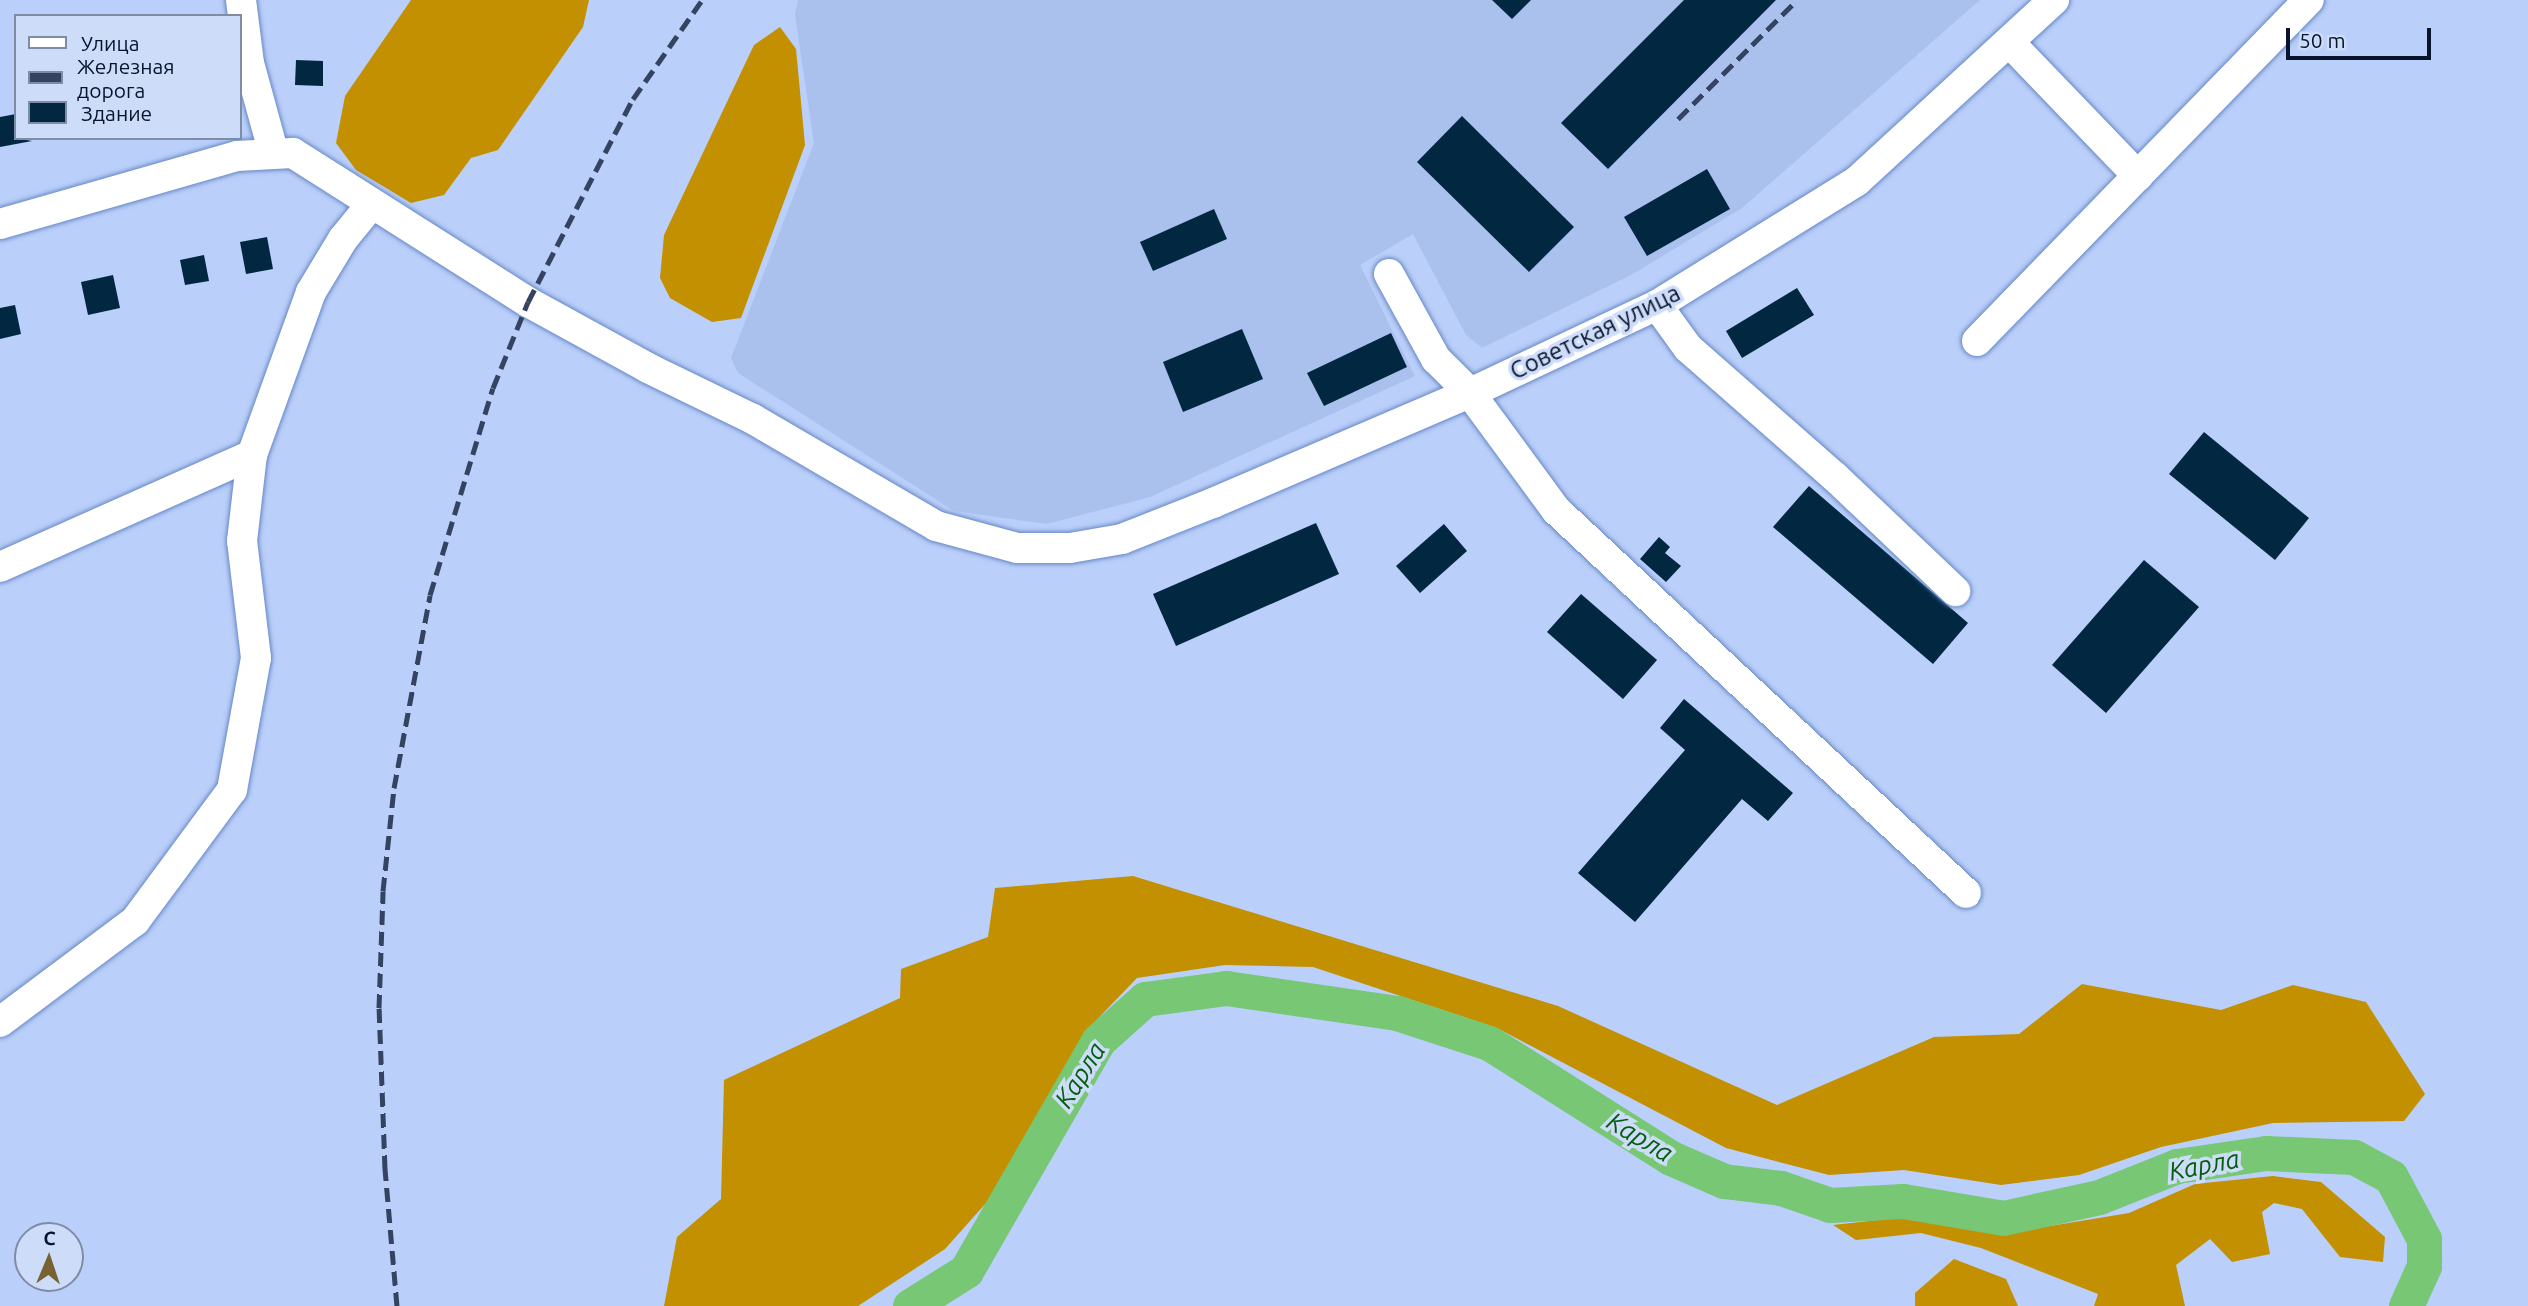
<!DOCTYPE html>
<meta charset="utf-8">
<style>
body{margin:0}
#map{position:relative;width:2528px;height:1306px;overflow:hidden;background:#bacff9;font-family:Ubuntu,sans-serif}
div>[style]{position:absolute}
.built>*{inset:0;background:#aac1ee}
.forest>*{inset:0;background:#c29001}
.river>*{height:35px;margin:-17.5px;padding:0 17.5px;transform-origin:17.5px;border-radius:17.5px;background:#77c774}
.building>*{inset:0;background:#012741}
.roads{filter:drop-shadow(0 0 2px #6687c7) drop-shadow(0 0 2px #6687c7)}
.minor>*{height:30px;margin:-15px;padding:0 15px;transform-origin:15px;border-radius:15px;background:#fff}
.rail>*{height:5px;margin-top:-2.5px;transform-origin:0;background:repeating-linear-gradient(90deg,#34435f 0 14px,transparent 0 21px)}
span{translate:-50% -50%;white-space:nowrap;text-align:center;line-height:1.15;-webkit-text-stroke:7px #cddcf8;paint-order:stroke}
.street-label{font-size:24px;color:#08142c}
.water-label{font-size:26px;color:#045e0c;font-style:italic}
.legend{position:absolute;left:14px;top:14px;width:228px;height:126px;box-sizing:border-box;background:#cddcf8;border:2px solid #7e8ca6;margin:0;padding:9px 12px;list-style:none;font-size:21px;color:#08142c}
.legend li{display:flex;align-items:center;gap:14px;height:35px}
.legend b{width:35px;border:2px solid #7e8ca6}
.north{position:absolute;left:14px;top:1222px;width:70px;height:70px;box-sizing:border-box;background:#cddcf8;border:2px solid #7e8ca6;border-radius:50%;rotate:2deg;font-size:19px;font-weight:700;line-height:28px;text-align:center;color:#08142c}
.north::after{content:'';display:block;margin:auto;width:24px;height:32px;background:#796232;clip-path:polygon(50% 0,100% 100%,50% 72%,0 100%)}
.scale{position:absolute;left:2286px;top:28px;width:145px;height:32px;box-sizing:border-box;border:4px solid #08142c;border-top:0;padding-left:9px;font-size:21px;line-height:24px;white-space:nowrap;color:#08142c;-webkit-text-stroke:5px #cddcf8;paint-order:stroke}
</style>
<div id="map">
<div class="built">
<i style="clip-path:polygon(798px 0,1980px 0,1742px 208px,1631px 275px,1482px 348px,1466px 335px,1413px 234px,1360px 265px,1415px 376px,1150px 497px,1047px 524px,954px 511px,738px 373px,731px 358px,814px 143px,795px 15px)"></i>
</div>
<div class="forest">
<i style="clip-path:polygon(411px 0,589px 0,583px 27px,498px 150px,471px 158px,444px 195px,411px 203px,356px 170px,336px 143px,345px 96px)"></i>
<i style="clip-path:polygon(780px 27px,796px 49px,805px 145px,741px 318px,712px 322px,670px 298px,660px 278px,664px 235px,754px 45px)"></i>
<i style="clip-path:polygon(1133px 876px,1558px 1006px,1777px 1105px,1934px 1037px,2019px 1034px,2082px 984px,2221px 1010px,2293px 985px,2366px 1002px,2425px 1094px,2404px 1121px,2273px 1123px,2161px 1147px,2079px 1175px,2001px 1185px,1904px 1170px,1829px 1175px,1726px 1148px,1497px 1028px,1313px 967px,1225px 965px,1137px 978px,1085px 1032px,1011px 1175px,945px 1249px,858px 1306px,664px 1306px,677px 1237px,721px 1199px,724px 1080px,900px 998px,901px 969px,988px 937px,995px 888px)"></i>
<i style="clip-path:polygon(2273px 1176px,2321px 1182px,2385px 1237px,2383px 1262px,2340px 1257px,2302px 1209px,2274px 1203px,2262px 1212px,2270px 1254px,2232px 1262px,2210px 1239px,2176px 1265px,2185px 1306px,2094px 1306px,2098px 1294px,1981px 1248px,1921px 1233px,1856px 1240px,1833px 1225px,1915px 1216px,2008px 1233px,2129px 1213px,2195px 1184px)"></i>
<i style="clip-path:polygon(1954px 1259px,2006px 1279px,2018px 1306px,1915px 1306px,1915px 1293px)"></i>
</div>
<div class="river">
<i style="left:910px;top:1306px;width:66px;rotate:-32deg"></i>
<i style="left:966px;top:1271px;width:265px;rotate:-60.1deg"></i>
<i style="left:1098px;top:1041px;width:63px;rotate:-41.8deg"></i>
<i style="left:1145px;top:999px;width:82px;rotate:-7.7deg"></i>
<i style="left:1226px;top:988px;width:173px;rotate:8.3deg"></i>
<i style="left:1397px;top:1013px;width:97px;rotate:18.1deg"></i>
<i style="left:1489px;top:1043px;width:215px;rotate:32.3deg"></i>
<i style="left:1671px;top:1158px;width:58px;rotate:23.5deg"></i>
<i style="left:1724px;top:1181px;width:57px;rotate:7deg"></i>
<i style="left:1781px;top:1188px;width:52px;rotate:19.1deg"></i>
<i style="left:1830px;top:1205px;width:73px;rotate:-3.1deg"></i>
<i style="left:1903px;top:1201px;width:101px;rotate:9.6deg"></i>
<i style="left:2003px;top:1218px;width:98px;rotate:-12.3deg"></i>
<i style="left:2099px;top:1197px;width:84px;rotate:-21.7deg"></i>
<i style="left:2177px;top:1166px;width:90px;rotate:-8.3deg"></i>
<i style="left:2266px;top:1153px;width:88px;rotate:2.6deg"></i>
<i style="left:2354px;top:1157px;width:42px;rotate:28.4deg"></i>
<i style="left:2391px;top:1177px;width:70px;rotate:62deg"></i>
<i style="left:2424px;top:1239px;width:27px;rotate:90deg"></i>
<i style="left:2424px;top:1266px;width:44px;rotate:114.2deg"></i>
</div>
<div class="building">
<i style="clip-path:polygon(1492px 0,1531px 0,1512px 19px)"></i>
<i style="clip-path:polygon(1684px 0,1776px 0,1608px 169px,1561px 123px)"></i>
<i style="clip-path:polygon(296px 60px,323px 61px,323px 86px,295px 85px)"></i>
<i style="clip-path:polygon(16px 114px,16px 138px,32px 141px,0 147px,0 117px)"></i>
<i style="clip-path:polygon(1462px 116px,1574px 227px,1529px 272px,1417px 162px)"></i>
<i style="clip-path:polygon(1707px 169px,1730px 209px,1647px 256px,1624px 217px)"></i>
<i style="clip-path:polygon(1214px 209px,1227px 239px,1153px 271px,1140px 242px)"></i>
<i style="clip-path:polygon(267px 237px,273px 269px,246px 274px,240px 242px)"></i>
<i style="clip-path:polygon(204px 255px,209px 281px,185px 285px,180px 260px)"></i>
<i style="clip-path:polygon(113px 275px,120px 308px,88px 315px,81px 282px)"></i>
<i style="clip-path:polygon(1797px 288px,1814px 315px,1742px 358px,1726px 331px)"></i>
<i style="clip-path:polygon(15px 305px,21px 334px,0 339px,0 308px)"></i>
<i style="clip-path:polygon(1242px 329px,1263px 379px,1183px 412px,1163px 362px)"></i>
<i style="clip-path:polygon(1391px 333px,1407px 367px,1324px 406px,1307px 373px)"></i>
<i style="clip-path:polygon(2204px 432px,2309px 518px,2275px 560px,2169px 474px)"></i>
<i style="clip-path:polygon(1809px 486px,1968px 623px,1933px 664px,1773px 527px)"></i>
<i style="clip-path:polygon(1316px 523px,1339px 574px,1176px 646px,1153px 594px)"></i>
<i style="clip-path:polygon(1444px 524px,1467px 551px,1420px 593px,1396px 566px)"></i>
<i style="clip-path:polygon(1659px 537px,1670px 547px,1665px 553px,1681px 566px,1666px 582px,1640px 559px)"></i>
<i style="clip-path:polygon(2144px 560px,2199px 607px,2106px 713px,2052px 665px)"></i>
<i style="clip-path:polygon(1581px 594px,1657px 660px,1623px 699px,1547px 632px)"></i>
<i style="clip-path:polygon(1684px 699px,1793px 793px,1768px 821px,1742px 799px,1635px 922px,1578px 873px,1685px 750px,1660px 728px)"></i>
</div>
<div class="roads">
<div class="minor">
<i style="left:241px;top:0;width:64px;rotate:82.8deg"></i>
<i style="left:249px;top:63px;width:91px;rotate:74.7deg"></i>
<i style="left:2009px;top:42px;width:186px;rotate:46.1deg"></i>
<i style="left:0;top:224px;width:247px;rotate:-16deg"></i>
<i style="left:237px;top:156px;width:56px;rotate:-3.1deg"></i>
<i style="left:293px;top:153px;width:278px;rotate:32.4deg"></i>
<i style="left:528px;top:302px;width:137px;rotate:28.8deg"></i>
<i style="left:648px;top:368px;width:117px;rotate:25.9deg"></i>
<i style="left:753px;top:419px;width:212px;rotate:30.3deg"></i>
<i style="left:936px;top:526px;width:84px;rotate:15.2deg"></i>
<i style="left:1017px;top:548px;width:53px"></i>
<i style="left:1070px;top:548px;width:53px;rotate:-9.8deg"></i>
<i style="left:1122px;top:539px;width:98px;rotate:-21.6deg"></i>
<i style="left:1213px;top:503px;width:280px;rotate:-23.2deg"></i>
<i style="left:1470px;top:393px;width:207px;rotate:-25.2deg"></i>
<i style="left:1657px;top:305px;width:235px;rotate:-31.8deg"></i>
<i style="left:1857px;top:181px;width:268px;rotate:-42.6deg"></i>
<i style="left:1389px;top:274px;width:97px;rotate:61.1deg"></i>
<i style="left:1436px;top:359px;width:48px;rotate:45deg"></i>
<i style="left:1470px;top:393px;width:145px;rotate:53.7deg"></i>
<i style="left:1556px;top:510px;width:561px;rotate:43.05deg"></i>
<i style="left:1657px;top:305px;width:53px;rotate:54.2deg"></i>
<i style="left:1688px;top:348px;width:196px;rotate:41.3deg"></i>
<i style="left:1835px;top:477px;width:166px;rotate:43.5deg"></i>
<i style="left:1977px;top:341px;width:476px;rotate:-45.8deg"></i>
<i style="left:0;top:567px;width:276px;rotate:-24deg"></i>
<i style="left:0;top:1022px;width:169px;rotate:-36.8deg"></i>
<i style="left:135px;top:921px;width:163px;rotate:-53.5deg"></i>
<i style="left:232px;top:790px;width:134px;rotate:-79.7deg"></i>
<i style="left:256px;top:658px;width:118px;rotate:-96.8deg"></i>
<i style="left:242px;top:541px;width:87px;rotate:-83.4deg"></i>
<i style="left:252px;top:455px;width:173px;rotate:-70.1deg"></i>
<i style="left:311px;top:292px;width:62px;rotate:-58.9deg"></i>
<i style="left:343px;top:239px;width:43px;rotate:-50.7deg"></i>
</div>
</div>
<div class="rail">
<i style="left:1678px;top:119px;width:168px;rotate:-45deg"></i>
<i style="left:397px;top:1306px;width:138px;rotate:-95deg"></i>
<i style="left:385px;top:1169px;width:161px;rotate:-92.1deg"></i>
<i style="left:379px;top:1008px;width:117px;rotate:-88deg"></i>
<i style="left:383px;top:891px;width:104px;rotate:-83.9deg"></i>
<i style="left:394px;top:788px;width:196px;rotate:-79.4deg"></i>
<i style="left:430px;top:595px;width:216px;rotate:-73.1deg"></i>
<i style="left:493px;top:388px;width:93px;rotate:-67.9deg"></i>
<i style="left:528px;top:302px;width:229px;rotate:-62.7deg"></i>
<i style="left:633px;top:99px;width:121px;rotate:-55.1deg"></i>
</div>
<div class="street-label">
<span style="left:1595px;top:332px;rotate:-26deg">Советская улица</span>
</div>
<div class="water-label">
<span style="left:1080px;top:1075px;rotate:-58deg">Карла</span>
<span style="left:1640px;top:1137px;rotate:31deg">Карла</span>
<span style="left:2204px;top:1165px;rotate:-11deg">Карла</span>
</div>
<ul class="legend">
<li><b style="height:9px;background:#fff"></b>Улица</li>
<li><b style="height:9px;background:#34435f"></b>Железная дорога</li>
<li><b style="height:19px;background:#012741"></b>Здание</li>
</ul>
<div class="north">С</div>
<div class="scale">50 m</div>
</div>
